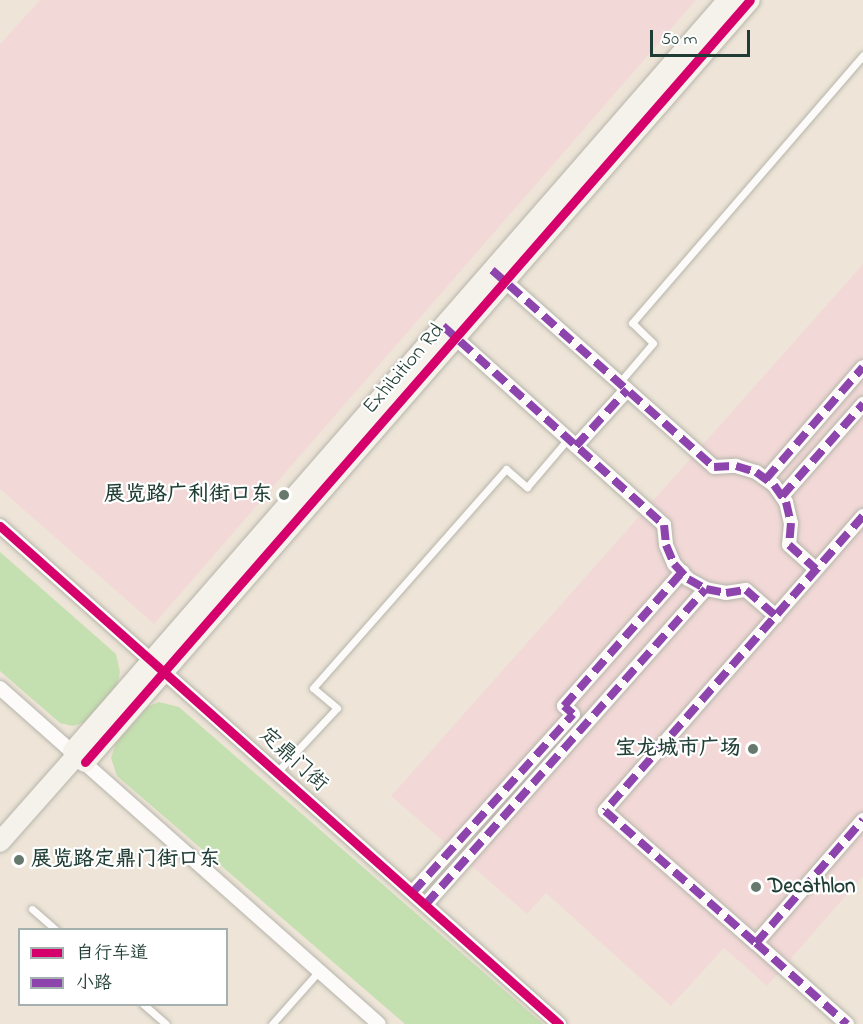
<!DOCTYPE html>
<meta charset="utf-8">
<style>
body{margin:0}
#map{position:relative;width:863px;height:1024px;overflow:hidden;background:#eee5d8;font-family:"Indie Flower","LXGW WenKai TC",sans-serif}
div>[style]{position:absolute}
.built>*{inset:0;background:#f2d9d7}
.green>*{inset:0;background:#c5e0b0}
.roads{filter:drop-shadow(0 0 2px #b7b5ab) drop-shadow(0 0 2px #b7b5ab)}
.lane>*{height:7px;margin:-3.5px;padding:0 3.5px;transform-origin:3.5px;border-radius:3.5px;background:#fcfbf9}
.street>*{height:14px;margin:-7px;padding:0 7px;transform-origin:7px;border-radius:7px;background:#fcfbf9}
.secondary>*{height:20px;margin:-10px;padding:0 10px;transform-origin:10px;border-radius:10px;background:#f5f1eb}
.quiet>*{height:8px;margin-top:-4px;transform-origin:0;background:repeating-linear-gradient(90deg,#8e44ad 0 15px,transparent 0 23px)}
.cycleway>*{height:9px;margin:-4.5px;padding:0 4.5px;transform-origin:4.5px;border-radius:4.5px;background:#d6006c}
.dots>*{width:16px;height:16px;translate:-50% -50%;box-sizing:border-box;border:3px solid #fff;border-radius:50%}
span{translate:-50% -50%;white-space:nowrap;text-align:center;line-height:1.15;-webkit-text-stroke:4.5px #fff;paint-order:stroke}
.street-label{font-size:21px;color:#1f3d34}
.poi-label{font-size:21px;color:#1f3d34;font-weight:700}
.right{translate:-100% -50%;text-align:right}
.left{translate:0 -50%;text-align:left}
.legend{position:absolute;left:18px;top:928px;width:210px;height:78px;box-sizing:border-box;background:#fff;border:2px solid #a5b1ae;margin:0;padding:8px 10px;list-style:none;font-size:18px;color:#1f3d34}
.legend li{display:flex;align-items:center;gap:12px;height:30px}
.legend b{width:30px;border:2px solid #a5b1ae}
.scale{position:absolute;left:650px;top:30px;width:100px;height:27px;box-sizing:border-box;border:3px solid #1f3d34;border-top:0;padding-left:8px;font-size:18px;line-height:21px;white-space:nowrap;color:#1f3d34;-webkit-text-stroke:4px #fff;paint-order:stroke}
</style>
<div id="map">
<div class="built">
<i style="clip-path:polygon(40px 0,696px 0,154px 624px,0 489px,0 44px)"></i>
<i style="clip-path:polygon(863px 264px,863px 876px,767px 986px,724px 948px,671px 1006px,546px 893px,527px 914px,391px 796px)"></i>
</div>
<div class="green">
<i style="clip-path:polygon(0 552px,116px 654px,120px 672px,117px 686px,86px 722px,73px 726px,60px 723px,0 671px)"></i>
<i style="clip-path:polygon(159px 702px,179px 707px,543px 1024px,405px 1024px,117px 776px,111px 758px,116px 743px,147px 707px)"></i>
</div>
<div class="roads">
<div class="lane">
<i style="left:619px;top:383px;width:52px;rotate:-49.6deg"></i>
<i style="left:653px;top:343px;width:29px;rotate:-136deg"></i>
<i style="left:632px;top:323px;width:354px;rotate:-49.2deg"></i>
<i style="left:278px;top:771px;width:86px;rotate:-46.9deg"></i>
<i style="left:337px;top:708px;width:31px;rotate:-140deg"></i>
<i style="left:313px;top:688px;width:292px;rotate:-48.6deg"></i>
<i style="left:506px;top:469px;width:28px;rotate:41deg"></i>
<i style="left:527px;top:487px;width:63px;rotate:-49.5deg"></i>
<i style="left:32px;top:909px;width:32px;rotate:41deg"></i>
<i style="left:143px;top:1004px;width:30px;rotate:41deg"></i>
<i style="left:272px;top:1024px;width:71px;rotate:-48.4deg"></i>
</div>
<div class="street">
<i style="left:498px;top:275px;width:289px;rotate:41.6deg"></i>
<i style="left:714px;top:467px;width:22px;rotate:-3deg"></i>
<i style="left:736px;top:466px;width:21px;rotate:17deg"></i>
<i style="left:756px;top:472px;width:22px;rotate:36deg"></i>
<i style="left:774px;top:485px;width:21px;rotate:55deg"></i>
<i style="left:786px;top:502px;width:22px;rotate:77deg"></i>
<i style="left:791px;top:523px;width:22px;rotate:95deg"></i>
<i style="left:789px;top:545px;width:36px;rotate:42deg"></i>
<i style="left:449px;top:332px;width:289px;rotate:41.9deg"></i>
<i style="left:664px;top:525px;width:20px;rotate:84deg"></i>
<i style="left:666px;top:545px;width:21px;rotate:67deg"></i>
<i style="left:674px;top:564px;width:21px;rotate:47deg"></i>
<i style="left:688px;top:579px;width:21px;rotate:29deg"></i>
<i style="left:706px;top:589px;width:20px;rotate:11deg"></i>
<i style="left:726px;top:593px;width:20px;rotate:-9deg"></i>
<i style="left:746px;top:590px;width:40px;rotate:41deg"></i>
<i style="left:576px;top:446px;width:76px;rotate:-47.7deg"></i>
<i style="left:766px;top:479px;width:148px;rotate:-49.1deg"></i>
<i style="left:782px;top:496px;width:123px;rotate:-48.6deg"></i>
<i style="left:863px;top:516px;width:392px;rotate:131.2deg"></i>
<i style="left:605px;top:811px;width:201px;rotate:41.2deg"></i>
<i style="left:756px;top:943px;width:163px;rotate:-49deg"></i>
<i style="left:0;top:526px;width:749px;rotate:41.7deg"></i>
<i style="left:0;top:688px;width:506px;rotate:41.56deg"></i>
<i style="left:413px;top:892px;width:239px;rotate:-48deg"></i>
<i style="left:573px;top:714px;width:12px;rotate:-138deg"></i>
<i style="left:564px;top:706px;width:179px;rotate:-48.6deg"></i>
<i style="left:426px;top:904px;width:421px;rotate:-48.4deg"></i>
<i style="left:756px;top:943px;width:122px;rotate:41.7deg"></i>
</div>
<div class="secondary">
<i style="left:73px;top:751px;width:997px;rotate:-48.91deg"></i>
<i style="left:85px;top:762px;width:1011px;rotate:-48.89deg"></i>
<i style="left:0;top:842px;width:116px;rotate:-48.5deg"></i>
</div>
</div>
<div class="quiet">
<i style="left:492px;top:270px;width:297px;rotate:41.6deg"></i>
<i style="left:714px;top:467px;width:22px;rotate:-3deg"></i>
<i style="left:736px;top:466px;width:21px;rotate:17deg"></i>
<i style="left:756px;top:472px;width:22px;rotate:36deg"></i>
<i style="left:774px;top:485px;width:21px;rotate:55deg"></i>
<i style="left:786px;top:502px;width:22px;rotate:77deg"></i>
<i style="left:791px;top:523px;width:22px;rotate:95deg"></i>
<i style="left:789px;top:545px;width:36px;rotate:42deg"></i>
<i style="left:443px;top:326px;width:297px;rotate:42deg"></i>
<i style="left:664px;top:525px;width:20px;rotate:84deg"></i>
<i style="left:666px;top:545px;width:21px;rotate:67deg"></i>
<i style="left:674px;top:564px;width:21px;rotate:47deg"></i>
<i style="left:688px;top:579px;width:21px;rotate:29deg"></i>
<i style="left:706px;top:589px;width:20px;rotate:11deg"></i>
<i style="left:726px;top:593px;width:20px;rotate:-9deg"></i>
<i style="left:746px;top:590px;width:40px;rotate:41deg"></i>
<i style="left:576px;top:446px;width:76px;rotate:-47.7deg"></i>
<i style="left:766px;top:479px;width:148px;rotate:-49.1deg"></i>
<i style="left:782px;top:496px;width:123px;rotate:-48.6deg"></i>
<i style="left:863px;top:516px;width:392px;rotate:131.2deg"></i>
<i style="left:605px;top:811px;width:201px;rotate:41.2deg"></i>
<i style="left:756px;top:943px;width:163px;rotate:-49deg"></i>
<i style="left:413px;top:892px;width:239px;rotate:-48deg"></i>
<i style="left:573px;top:714px;width:12px;rotate:-138deg"></i>
<i style="left:564px;top:706px;width:179px;rotate:-48.6deg"></i>
<i style="left:426px;top:904px;width:421px;rotate:-48.4deg"></i>
<i style="left:756px;top:943px;width:122px;rotate:41.7deg"></i>
</div>
<div class="cycleway">
<i style="left:0;top:526px;width:749px;rotate:41.7deg"></i>
<i style="left:85px;top:762px;width:1011px;rotate:-48.89deg"></i>
</div>
<div class="dots">
<i style="left:284px;top:495px;background:#67786d"></i>
<i style="left:753px;top:749px;background:#67786d"></i>
<i style="left:19px;top:860px;background:#67786d"></i>
<i style="left:756px;top:887px;background:#67786d"></i>
</div>
<div class="street-label">
<span style="left:404px;top:369px;rotate:-49deg">Exhibition Rd</span>
<span style="left:293px;top:760px;rotate:42deg">定鼎门街</span>
</div>
<div class="poi-label">
<span class="right" style="left:272px;top:495px">展览路广利街口东</span>
<span class="right" style="left:741px;top:749px">宝龙城市广场</span>
<span class="left" style="left:31px;top:860px">展览路定鼎门街口东</span>
<span class="left" style="left:768px;top:887px">Decathlon</span>
</div>
<ul class="legend">
<li><b style="height:8px;background:#d6006c"></b>自行车道</li>
<li><b style="height:8px;background:#8e44ad"></b>小路</li>
</ul>
<div class="scale">50 m</div>
</div>
